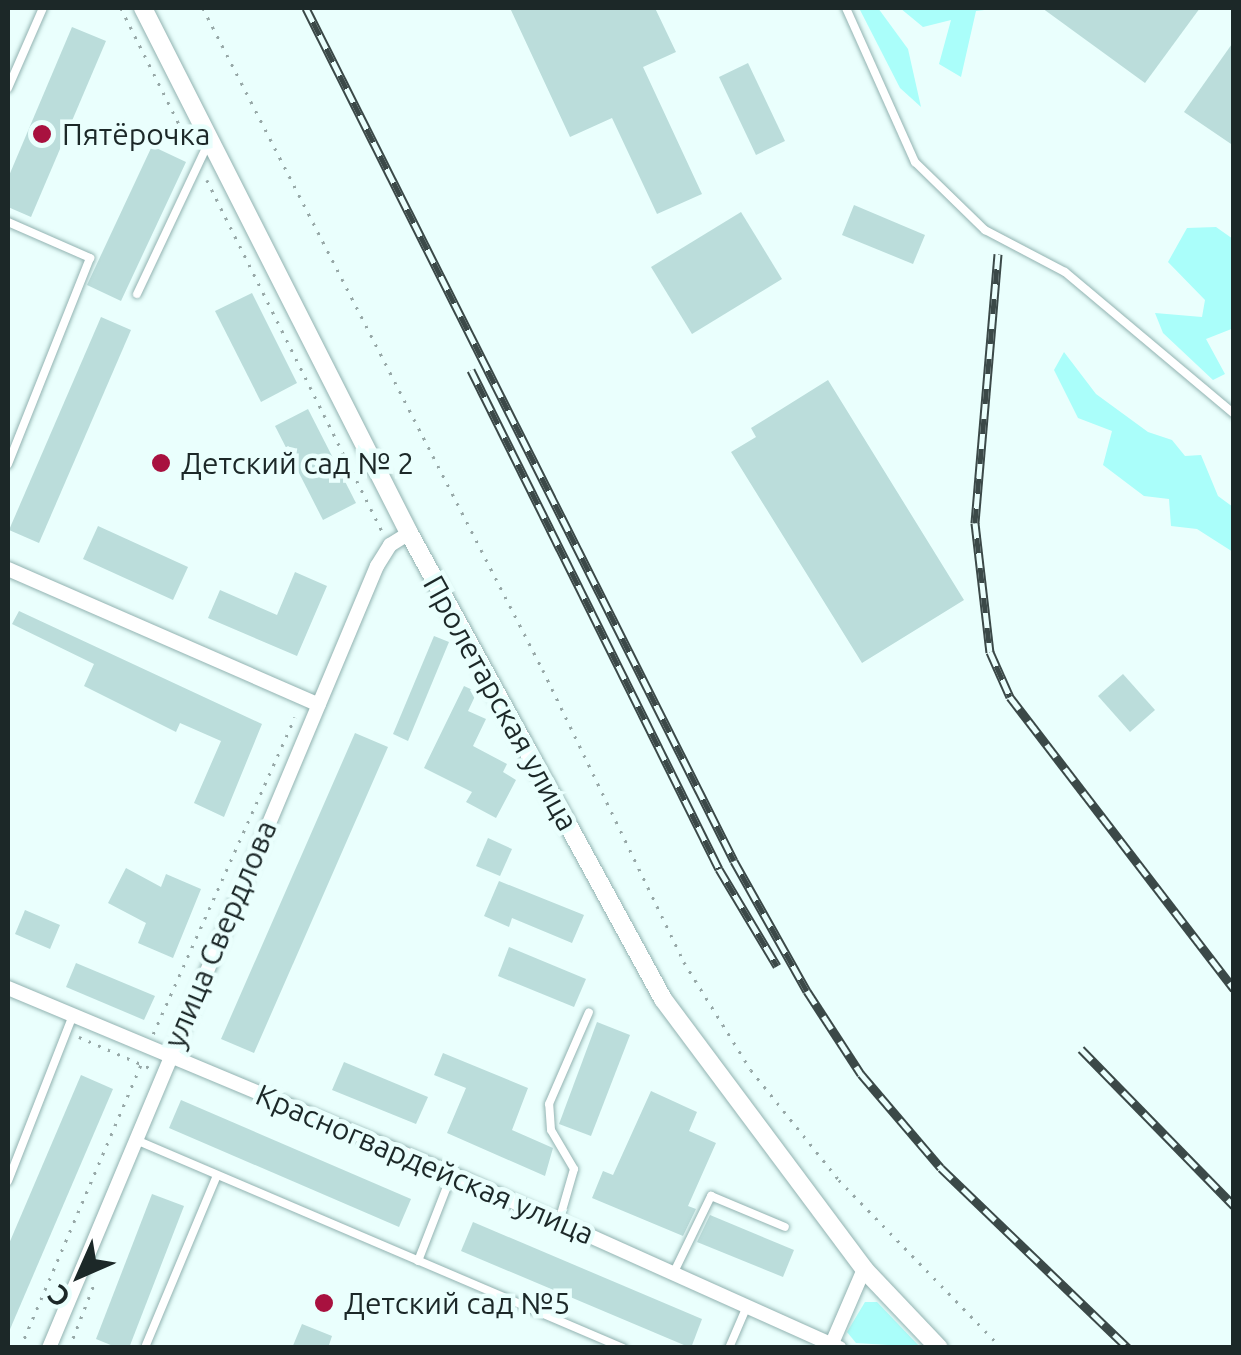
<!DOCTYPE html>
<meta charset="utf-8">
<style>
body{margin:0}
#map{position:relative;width:1241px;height:1355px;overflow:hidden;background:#eafffd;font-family:Ubuntu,sans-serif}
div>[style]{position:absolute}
.green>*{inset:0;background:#aafefa}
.building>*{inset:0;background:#bbdddb}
.path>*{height:2.5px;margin-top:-1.25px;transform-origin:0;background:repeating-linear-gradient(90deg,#97a8a7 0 2.5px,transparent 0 10.5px)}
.roads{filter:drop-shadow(0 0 2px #92b3b1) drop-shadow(0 0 2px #92b3b1)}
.service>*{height:8px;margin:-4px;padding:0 4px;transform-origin:4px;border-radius:4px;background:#fff}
.minor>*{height:14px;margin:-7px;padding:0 7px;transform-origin:7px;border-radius:7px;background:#fff}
.tertiary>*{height:18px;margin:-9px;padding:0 9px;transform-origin:9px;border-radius:9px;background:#fff}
.rail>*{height:9px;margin-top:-4.5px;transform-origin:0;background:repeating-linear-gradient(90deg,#eafffd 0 15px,#3b4948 0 30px);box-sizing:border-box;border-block:2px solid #3b4948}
.dots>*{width:28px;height:28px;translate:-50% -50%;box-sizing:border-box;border:5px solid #eafffd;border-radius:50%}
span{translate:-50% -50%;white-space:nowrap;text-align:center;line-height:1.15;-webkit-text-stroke:9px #eafffd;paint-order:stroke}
.poi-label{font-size:30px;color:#1c2828}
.left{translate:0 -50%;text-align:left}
.street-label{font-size:30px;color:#1c2828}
.frame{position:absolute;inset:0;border:10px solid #1c2828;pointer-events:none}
.north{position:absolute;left:30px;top:1225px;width:100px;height:100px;-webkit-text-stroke:8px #eafffd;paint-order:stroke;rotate:225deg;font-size:28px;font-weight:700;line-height:40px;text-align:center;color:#1c2828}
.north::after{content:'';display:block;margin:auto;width:35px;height:45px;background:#1c2828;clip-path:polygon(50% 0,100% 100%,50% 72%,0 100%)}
</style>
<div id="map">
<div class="green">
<i style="clip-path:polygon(859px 8px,878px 8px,908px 49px,921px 107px,900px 88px)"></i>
<i style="clip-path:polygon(900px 8px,1001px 8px,976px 11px,961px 77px,939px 64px,951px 20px,923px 27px)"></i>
<i style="clip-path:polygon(1216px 227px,1233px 239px,1234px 328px,1206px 339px,1225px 374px,1213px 380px,1163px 333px,1155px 313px,1202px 317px,1205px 300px,1168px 262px,1187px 228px)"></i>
<i style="clip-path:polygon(1064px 352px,1096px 394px,1148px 432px,1172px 440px,1185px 456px,1201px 455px,1218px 496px,1233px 507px,1233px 552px,1197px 529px,1171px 526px,1169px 499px,1144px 496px,1103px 465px,1112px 431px,1078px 418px,1054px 370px)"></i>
<i style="clip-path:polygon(865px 1302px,877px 1302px,920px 1347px,856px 1343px,847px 1332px)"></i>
</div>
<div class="building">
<i style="clip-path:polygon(510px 8px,655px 8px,676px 52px,643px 67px,702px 194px,657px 214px,612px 118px,570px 137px)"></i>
<i style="clip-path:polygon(1042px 8px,1200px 8px,1145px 83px)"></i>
<i style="clip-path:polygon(72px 27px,106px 41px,31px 217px,8px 207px,8px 178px)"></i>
<i style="clip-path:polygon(1234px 41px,1234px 146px,1184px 112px)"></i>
<i style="clip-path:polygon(748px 63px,785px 141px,756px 155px,719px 77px)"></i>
<i style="clip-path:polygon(152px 146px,186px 162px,121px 301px,87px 285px)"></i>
<i style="clip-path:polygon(854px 205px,925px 235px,913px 264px,842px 235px)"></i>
<i style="clip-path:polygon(741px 212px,782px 279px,692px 334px,651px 267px)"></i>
<i style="clip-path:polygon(252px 293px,297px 383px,261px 402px,215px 311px)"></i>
<i style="clip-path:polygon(101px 317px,131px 330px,39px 543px,9px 530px)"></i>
<i style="clip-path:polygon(828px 380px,964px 600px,862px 663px,731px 452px,756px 437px,751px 428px)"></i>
<i style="clip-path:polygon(308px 409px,356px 503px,323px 520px,275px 426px)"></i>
<i style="clip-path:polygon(98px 526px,188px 567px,173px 600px,83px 559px)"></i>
<i style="clip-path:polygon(295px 572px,327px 586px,297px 656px,208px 618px,220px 590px,277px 615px)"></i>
<i style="clip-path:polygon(19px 611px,262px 724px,224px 817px,194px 803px,221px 741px,180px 723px,176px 732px,84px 686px,94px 664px,12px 624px)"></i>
<i style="clip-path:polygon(434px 636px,449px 642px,408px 741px,393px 734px)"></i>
<i style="clip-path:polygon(1123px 674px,1155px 710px,1130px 732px,1098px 696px)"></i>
<i style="clip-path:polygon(464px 686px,477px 692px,468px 711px,486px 719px,473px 746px,507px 764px,503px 772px,516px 780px,496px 818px,466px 802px,472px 792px,424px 768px)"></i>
<i style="clip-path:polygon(355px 733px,388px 747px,254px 1053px,221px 1039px)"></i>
<i style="clip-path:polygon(488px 838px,512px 849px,500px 876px,476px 866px)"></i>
<i style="clip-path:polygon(126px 868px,161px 887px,166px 874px,201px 889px,173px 958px,138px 943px,146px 923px,108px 903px)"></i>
<i style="clip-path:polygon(499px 881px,584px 915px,572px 943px,512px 918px,509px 927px,484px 916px)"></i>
<i style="clip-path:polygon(25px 910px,60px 925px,50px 949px,15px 934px)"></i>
<i style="clip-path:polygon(509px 947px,586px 979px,574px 1007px,498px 976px)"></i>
<i style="clip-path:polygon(76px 963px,155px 996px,144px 1020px,66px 987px)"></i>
<i style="clip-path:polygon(597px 1022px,630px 1035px,591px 1136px,559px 1124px)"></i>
<i style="clip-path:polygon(443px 1053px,528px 1088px,512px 1130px,553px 1148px,545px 1176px,447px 1133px,466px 1088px,434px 1075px)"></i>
<i style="clip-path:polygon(344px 1062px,428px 1097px,416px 1124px,332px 1090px)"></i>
<i style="clip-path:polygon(81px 1075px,113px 1089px,8px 1334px,8px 1246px)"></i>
<i style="clip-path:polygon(651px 1091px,697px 1112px,689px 1131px,716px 1143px,688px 1206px,696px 1209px,683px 1236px,592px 1198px,603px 1171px,613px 1175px)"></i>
<i style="clip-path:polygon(181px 1100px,411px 1199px,399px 1227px,169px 1128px)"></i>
<i style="clip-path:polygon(152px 1194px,184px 1206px,129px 1348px,118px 1348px,96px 1339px)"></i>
<i style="clip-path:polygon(710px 1215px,794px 1250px,783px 1277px,697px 1242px)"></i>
<i style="clip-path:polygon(473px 1222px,702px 1319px,691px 1348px,461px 1251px)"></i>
<i style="clip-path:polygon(302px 1324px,332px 1336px,328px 1348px,292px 1348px)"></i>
</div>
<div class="path">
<i style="left:121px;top:8px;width:154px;rotate:63.4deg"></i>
<i style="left:203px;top:8px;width:744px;rotate:62.82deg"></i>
<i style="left:543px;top:670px;width:324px;rotate:64.2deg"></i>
<i style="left:684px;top:962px;width:127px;rotate:58.2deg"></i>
<i style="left:751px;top:1070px;width:141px;rotate:51.3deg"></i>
<i style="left:839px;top:1180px;width:234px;rotate:45.9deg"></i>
<i style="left:207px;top:180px;width:392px;rotate:63.5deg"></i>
<i style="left:153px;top:1034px;width:347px;rotate:-65.9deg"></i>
<i style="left:79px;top:1037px;width:77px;rotate:23.6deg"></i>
<i style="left:20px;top:1348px;width:313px;rotate:-66.9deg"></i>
<i style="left:69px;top:1348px;width:69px;rotate:-68.7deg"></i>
</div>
<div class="roads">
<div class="service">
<i style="left:846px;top:8px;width:169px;rotate:65.9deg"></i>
<i style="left:915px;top:162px;width:98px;rotate:44.2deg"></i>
<i style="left:985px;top:230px;width:90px;rotate:27.7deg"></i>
<i style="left:1065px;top:272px;width:221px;rotate:40deg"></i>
<i style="left:8px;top:88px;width:87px;rotate:-66.4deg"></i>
<i style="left:8px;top:222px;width:90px;rotate:23.7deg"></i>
<i style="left:90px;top:258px;width:222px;rotate:111.7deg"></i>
<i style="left:137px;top:294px;width:166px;rotate:-64.7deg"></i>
<i style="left:136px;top:1140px;width:530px;rotate:23.13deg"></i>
<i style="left:8px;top:1181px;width:178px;rotate:-68.6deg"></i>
<i style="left:559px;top:1221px;width:54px;rotate:-73.9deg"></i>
<i style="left:574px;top:1169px;width:45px;rotate:-120.5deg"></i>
<i style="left:551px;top:1130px;width:26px;rotate:-94deg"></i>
<i style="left:549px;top:1104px;width:100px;rotate:-66.5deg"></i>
<i style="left:418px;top:1261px;width:93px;rotate:-68.7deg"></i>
<i style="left:674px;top:1272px;width:85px;rotate:-64deg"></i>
<i style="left:711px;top:1196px;width:80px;rotate:22.7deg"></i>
<i style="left:146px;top:1345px;width:184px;rotate:-67.3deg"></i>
<i style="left:729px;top:1348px;width:46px;rotate:-66.8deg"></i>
</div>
<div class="minor">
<i style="left:8px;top:569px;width:339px;rotate:23.6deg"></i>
<i style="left:8px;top:988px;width:481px;rotate:22.7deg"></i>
<i style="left:452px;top:1174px;width:425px;rotate:24.2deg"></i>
<i style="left:49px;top:1348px;width:848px;rotate:-67.25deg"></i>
<i style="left:377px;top:566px;width:25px;rotate:-58deg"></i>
<i style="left:390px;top:545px;width:22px;rotate:-32deg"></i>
<i style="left:830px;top:1348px;width:86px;rotate:-66.7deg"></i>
</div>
<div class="tertiary">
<i style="left:143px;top:8px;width:589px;rotate:63.13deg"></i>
<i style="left:409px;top:533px;width:531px;rotate:61.41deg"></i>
<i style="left:663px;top:999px;width:337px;rotate:53.3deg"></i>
<i style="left:864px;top:1269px;width:109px;rotate:46.5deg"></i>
</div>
</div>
<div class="rail">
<i style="left:306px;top:8px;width:954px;rotate:63.35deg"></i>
<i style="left:734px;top:861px;width:149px;rotate:60.7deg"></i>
<i style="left:807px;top:991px;width:99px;rotate:57deg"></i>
<i style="left:861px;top:1074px;width:123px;rotate:49.6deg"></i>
<i style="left:941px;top:1168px;width:260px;rotate:43.9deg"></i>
<i style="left:998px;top:254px;width:270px;rotate:94.9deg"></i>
<i style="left:975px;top:523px;width:130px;rotate:83.4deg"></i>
<i style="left:990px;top:652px;width:49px;rotate:66deg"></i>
<i style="left:1010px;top:697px;width:368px;rotate:52.5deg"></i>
<i style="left:471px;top:370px;width:557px;rotate:63.57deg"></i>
<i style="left:719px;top:869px;width:113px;rotate:59.1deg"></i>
<i style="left:1081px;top:1049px;width:219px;rotate:45.7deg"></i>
</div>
<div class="dots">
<i style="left:42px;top:134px;background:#a8113f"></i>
<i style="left:161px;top:463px;background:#a8113f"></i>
<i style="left:324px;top:1303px;background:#a8113f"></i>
</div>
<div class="poi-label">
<span class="left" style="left:62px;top:134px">Пятёрочка</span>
<span class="left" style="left:181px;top:463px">Детский сад № 2</span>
<span class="left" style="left:344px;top:1303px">Детский сад №5</span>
</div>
<div class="street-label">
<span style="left:501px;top:703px;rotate:61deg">Пролетарская улица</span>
<span style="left:220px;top:934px;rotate:-67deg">улица Свердлова</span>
<span style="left:425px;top:1164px;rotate:23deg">Красногвардейская улица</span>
</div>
<div class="frame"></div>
<div class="north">С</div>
</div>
